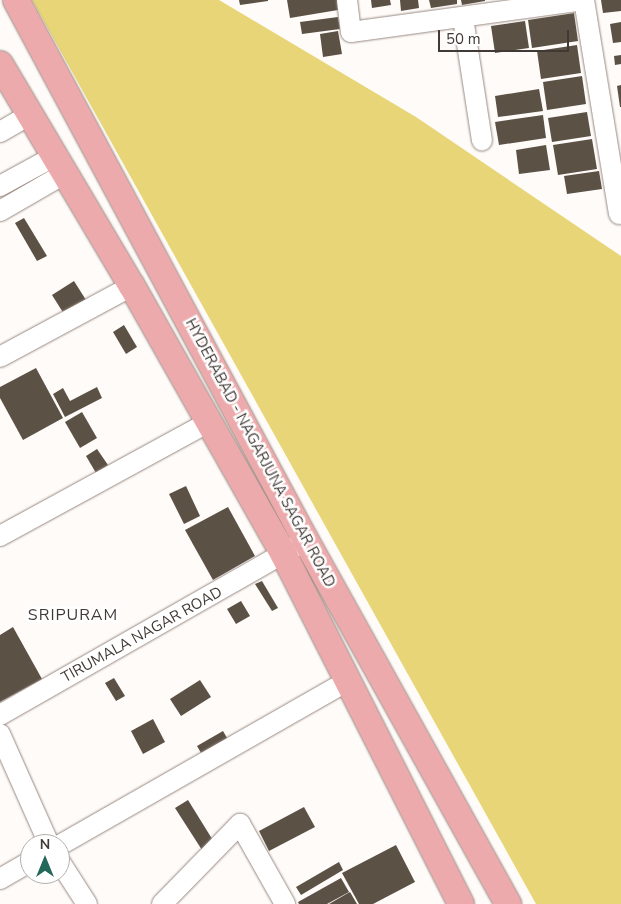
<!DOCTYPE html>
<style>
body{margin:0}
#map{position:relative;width:621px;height:904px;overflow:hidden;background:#fefbf9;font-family:"Nunito Sans",sans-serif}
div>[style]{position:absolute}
.green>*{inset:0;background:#e7d577}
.building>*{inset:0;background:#5b5145}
.roads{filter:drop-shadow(0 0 1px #998981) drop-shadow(0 0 1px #998981)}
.minor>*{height:20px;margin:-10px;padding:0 10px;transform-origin:10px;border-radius:10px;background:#fff}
.major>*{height:26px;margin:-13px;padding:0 13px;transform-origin:13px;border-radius:13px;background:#ecaaac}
span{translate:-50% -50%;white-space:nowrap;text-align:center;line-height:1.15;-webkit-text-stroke:5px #fff;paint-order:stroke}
.street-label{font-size:15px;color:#403935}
.neighbourhood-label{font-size:16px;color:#403935;letter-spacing:1px}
.north{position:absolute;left:20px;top:834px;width:50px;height:50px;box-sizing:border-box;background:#fff;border:1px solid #b3b0ae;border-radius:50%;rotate:0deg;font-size:14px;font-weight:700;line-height:20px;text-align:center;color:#403935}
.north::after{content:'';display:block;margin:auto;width:18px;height:22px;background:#23685a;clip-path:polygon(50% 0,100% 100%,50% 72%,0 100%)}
.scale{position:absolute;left:438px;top:30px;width:131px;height:22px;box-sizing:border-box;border:2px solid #403935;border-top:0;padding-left:6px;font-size:15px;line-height:18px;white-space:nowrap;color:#403935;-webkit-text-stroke:4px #fff;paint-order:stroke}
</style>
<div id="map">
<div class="green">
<i style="clip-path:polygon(32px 0,219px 0,416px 117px,621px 256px,621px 904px,536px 904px)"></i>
</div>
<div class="building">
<i style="clip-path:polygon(239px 0,268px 0,268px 1px,240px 5px)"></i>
<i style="clip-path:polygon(287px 0,337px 0,338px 10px,290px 18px)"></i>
<i style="clip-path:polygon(371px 0,390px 0,391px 5px,372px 8px)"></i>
<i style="clip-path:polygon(400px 0,418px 0,419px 8px,401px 11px)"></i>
<i style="clip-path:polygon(429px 0,457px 0,457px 4px,431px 8px)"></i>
<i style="clip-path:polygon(461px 0,485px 0,485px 1px,462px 5px)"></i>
<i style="clip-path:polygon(601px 0,621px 0,621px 11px,603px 13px)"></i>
<i style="clip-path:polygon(574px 13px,578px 41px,532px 48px,528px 20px)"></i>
<i style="clip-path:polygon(338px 17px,340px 29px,302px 34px,300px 22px)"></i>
<i style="clip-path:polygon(525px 21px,529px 48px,495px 53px,491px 26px)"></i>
<i style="clip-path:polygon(621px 22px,621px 42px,613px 43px,610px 24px)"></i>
<i style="clip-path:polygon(338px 31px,342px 54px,323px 57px,320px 34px)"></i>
<i style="clip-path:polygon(577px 45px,581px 73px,541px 79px,537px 51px)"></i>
<i style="clip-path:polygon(621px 55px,621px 64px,615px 65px,614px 56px)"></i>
<i style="clip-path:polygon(582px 76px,586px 104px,547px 110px,543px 82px)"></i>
<i style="clip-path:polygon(621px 85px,621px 107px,620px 107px,617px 86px)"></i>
<i style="clip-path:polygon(539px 89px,543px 111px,498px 117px,495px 96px)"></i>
<i style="clip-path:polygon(587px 112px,591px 136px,552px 142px,548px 118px)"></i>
<i style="clip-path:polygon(543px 115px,546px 138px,499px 145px,495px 122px)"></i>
<i style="clip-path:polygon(592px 139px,597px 169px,558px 175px,553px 145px)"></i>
<i style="clip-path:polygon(546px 145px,550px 170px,519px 174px,516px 150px)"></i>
<i style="clip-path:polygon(599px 171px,602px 189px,567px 194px,564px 176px)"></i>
<i style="clip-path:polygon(24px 218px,47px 256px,37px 261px,15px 223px)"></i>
<i style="clip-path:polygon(74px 281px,86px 300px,64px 314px,52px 295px)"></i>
<i style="clip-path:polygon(124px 325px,137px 347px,126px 354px,113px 332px)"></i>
<i style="clip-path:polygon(36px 368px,63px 418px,23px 440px,0 398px,0 387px)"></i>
<i style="clip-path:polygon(97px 387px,102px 398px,65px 417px,53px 394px,63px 388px,70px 401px)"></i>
<i style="clip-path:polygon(82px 412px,97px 438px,80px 448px,65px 422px)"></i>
<i style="clip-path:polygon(97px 449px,108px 465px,96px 473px,86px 456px)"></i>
<i style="clip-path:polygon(186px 486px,200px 516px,184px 524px,169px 494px)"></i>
<i style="clip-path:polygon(228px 507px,255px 556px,213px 580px,185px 530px)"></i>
<i style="clip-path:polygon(262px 581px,278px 608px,272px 611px,255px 584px)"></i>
<i style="clip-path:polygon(241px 601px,250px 616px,236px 624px,227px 609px)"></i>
<i style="clip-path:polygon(13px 627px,42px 679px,0 702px,0 635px)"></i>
<i style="clip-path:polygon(114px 678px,125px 696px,116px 701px,105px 683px)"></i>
<i style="clip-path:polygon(200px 680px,211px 697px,181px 716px,170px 699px)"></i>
<i style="clip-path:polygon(153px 719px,165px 742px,143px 754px,131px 731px)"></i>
<i style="clip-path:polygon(223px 731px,230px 743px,204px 758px,197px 746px)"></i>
<i style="clip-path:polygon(188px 800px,214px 842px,202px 850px,175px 808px)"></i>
<i style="clip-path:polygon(304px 807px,315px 827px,269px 851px,259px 831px)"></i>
<i style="clip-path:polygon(396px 845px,415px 882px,373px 904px,359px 904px,342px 873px)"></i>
<i style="clip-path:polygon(339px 862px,343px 870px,301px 895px,296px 887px)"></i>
<i style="clip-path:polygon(341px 878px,349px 892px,327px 904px,299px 904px,298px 902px)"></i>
<i style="clip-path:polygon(350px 892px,357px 904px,329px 904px,348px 893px)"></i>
</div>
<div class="roads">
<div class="minor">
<i style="left:347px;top:0;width:32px;rotate:83deg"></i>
<i style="left:351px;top:32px;width:235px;rotate:-7.8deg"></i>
<i style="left:584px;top:0;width:217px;rotate:80.7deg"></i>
<i style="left:463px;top:18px;width:124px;rotate:81.2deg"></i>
<i style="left:0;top:132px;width:34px;rotate:-30deg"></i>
<i style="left:0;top:186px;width:60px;rotate:-28.7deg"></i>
<i style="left:0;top:211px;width:74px;rotate:-30deg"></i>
<i style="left:0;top:357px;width:150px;rotate:-28.3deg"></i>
<i style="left:0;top:536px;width:238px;rotate:-28.6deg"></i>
<i style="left:0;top:715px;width:341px;rotate:-29.7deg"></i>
<i style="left:0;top:734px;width:120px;rotate:66deg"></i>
<i style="left:60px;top:845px;width:331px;rotate:-29.7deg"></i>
<i style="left:60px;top:862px;width:50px;rotate:57.3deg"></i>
<i style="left:0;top:879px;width:34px;rotate:-30deg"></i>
<i style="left:162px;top:904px;width:112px;rotate:-45.7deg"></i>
<i style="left:240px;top:824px;width:92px;rotate:60.6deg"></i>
</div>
<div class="major">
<i style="left:16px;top:0;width:612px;rotate:61.8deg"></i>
<i style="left:305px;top:539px;width:418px;rotate:60.9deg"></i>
<i style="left:0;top:64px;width:258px;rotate:59.3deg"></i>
<i style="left:132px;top:286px;width:309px;rotate:60.5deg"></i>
<i style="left:284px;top:555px;width:391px;rotate:63.1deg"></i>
</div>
</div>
<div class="street-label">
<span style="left:260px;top:453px;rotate:62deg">HYDERABAD - NAGARJUNA SAGAR ROAD</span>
<span style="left:142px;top:635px;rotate:-29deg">TIRUMALA NAGAR ROAD</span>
</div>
<div class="neighbourhood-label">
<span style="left:73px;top:615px">SRIPURAM</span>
</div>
<div class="north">N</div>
<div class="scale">50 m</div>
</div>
